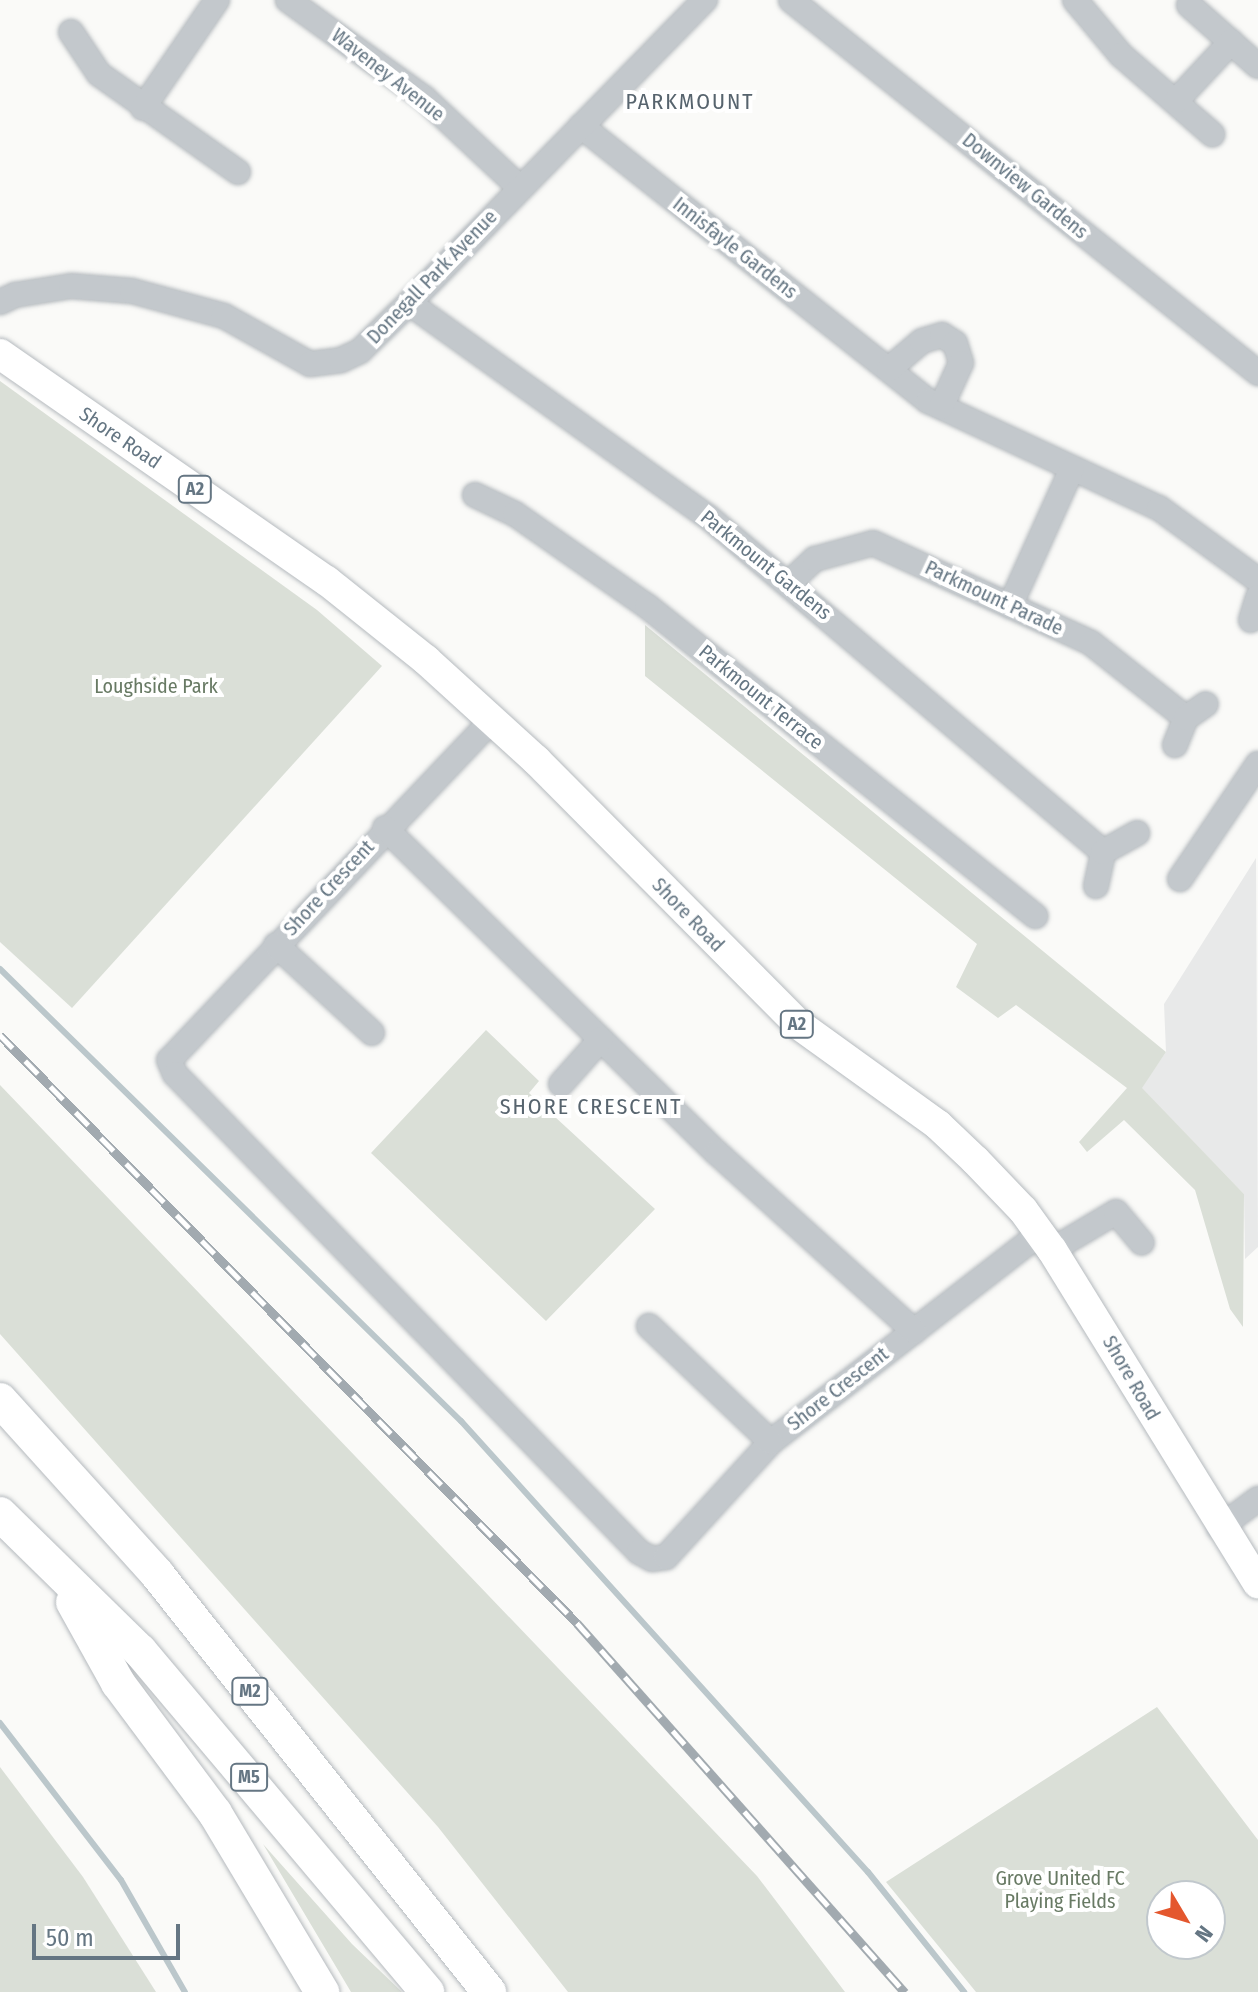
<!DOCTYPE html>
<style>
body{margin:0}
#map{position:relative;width:1258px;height:1992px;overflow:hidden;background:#fafaf8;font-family:"Fira Sans Condensed",sans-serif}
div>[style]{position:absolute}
.built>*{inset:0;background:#e8e9e9}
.green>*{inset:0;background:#dadfd7}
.stream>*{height:6px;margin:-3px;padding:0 3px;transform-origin:3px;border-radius:3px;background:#bbc7cb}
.roads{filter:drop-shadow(0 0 2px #b5babe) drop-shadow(0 0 2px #b5babe)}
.minor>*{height:24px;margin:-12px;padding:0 12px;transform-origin:12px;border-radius:12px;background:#c3c8cc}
.major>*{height:30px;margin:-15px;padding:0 15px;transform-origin:15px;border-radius:15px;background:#fff}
.highway>*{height:34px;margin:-17px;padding:0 17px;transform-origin:17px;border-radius:17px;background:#fff}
.rail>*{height:9px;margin-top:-4.5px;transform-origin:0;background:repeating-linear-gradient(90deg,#fff 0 18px,#a2aab0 0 36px);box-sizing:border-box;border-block:2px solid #a2aab0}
span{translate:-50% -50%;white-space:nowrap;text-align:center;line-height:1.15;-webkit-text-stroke:8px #fff;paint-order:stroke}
.shield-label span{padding:2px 6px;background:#fff;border:2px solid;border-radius:6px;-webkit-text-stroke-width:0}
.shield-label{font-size:18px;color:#657683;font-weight:700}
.street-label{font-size:20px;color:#657683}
.park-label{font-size:20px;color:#687a64}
.neighbourhood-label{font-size:22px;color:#57646e;letter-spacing:2px}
.north{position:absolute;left:1146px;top:1880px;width:80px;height:80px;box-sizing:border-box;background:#fff;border:2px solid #c1c8cd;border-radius:50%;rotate:128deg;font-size:22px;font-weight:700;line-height:32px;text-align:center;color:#657683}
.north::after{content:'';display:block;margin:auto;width:28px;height:36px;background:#e4572e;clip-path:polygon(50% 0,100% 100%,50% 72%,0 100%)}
.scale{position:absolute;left:32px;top:1924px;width:148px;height:36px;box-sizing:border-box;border:4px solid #657683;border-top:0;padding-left:10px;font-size:24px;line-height:28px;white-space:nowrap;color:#657683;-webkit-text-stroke:6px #fff;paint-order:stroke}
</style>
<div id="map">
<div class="built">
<i style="clip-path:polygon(1256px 858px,1258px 1247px,1245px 1259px,1244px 1194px,1141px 1088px,1166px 1052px,1164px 1004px)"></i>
</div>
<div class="green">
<i style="clip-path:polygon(0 381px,317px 610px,382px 666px,72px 1008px,0 942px)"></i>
<i style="clip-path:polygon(645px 625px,1166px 1052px,1142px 1088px,1244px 1194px,1243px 1327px,1230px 1309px,1195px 1190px,1124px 1120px,1087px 1152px,1079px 1142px,1127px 1088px,1016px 1005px,998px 1018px,956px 987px,977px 944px,645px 676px)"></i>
<i style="clip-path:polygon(486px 1030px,539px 1081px,529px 1093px,655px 1209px,546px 1321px,371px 1153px)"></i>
<i style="clip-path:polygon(0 1085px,757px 1876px,845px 1992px,568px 1992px,438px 1827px,0 1334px)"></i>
<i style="clip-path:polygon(evenodd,1157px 1707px,1258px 1840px,1258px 1992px,976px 1992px,886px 1882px,1157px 1707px,1162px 1896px,1210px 1896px,1210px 1944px,1162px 1944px,1162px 1896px)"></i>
<i style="clip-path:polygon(0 1767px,83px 1877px,156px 1992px,0 1992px)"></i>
<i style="clip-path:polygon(263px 1844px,352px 1944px,402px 1992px,351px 1992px)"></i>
</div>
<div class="stream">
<i style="left:0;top:969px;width:646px;rotate:44.44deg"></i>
<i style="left:461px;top:1421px;width:607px;rotate:47.94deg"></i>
<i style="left:868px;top:1872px;width:154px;rotate:51.3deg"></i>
<i style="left:0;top:1723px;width:198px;rotate:52.4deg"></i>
<i style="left:121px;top:1880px;width:129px;rotate:60.3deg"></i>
</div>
<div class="roads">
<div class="minor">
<i style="left:288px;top:0;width:168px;rotate:35.8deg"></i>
<i style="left:424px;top:98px;width:130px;rotate:43.1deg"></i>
<i style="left:791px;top:0;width:598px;rotate:38.61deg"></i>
<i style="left:1075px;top:0;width:72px;rotate:50.1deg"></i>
<i style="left:1121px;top:55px;width:121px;rotate:41deg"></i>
<i style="left:1189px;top:5px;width:92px;rotate:41.5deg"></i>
<i style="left:71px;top:32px;width:50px;rotate:56.3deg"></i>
<i style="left:99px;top:74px;width:170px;rotate:35.2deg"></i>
<i style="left:1176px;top:101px;width:81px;rotate:-47deg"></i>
<i style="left:143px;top:108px;width:131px;rotate:-55.6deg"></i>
<i style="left:581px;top:126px;width:443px;rotate:38.4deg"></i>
<i style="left:928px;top:401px;width:255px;rotate:24.9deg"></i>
<i style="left:1159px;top:508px;width:122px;rotate:36deg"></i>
<i style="left:0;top:302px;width:17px;rotate:-25deg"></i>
<i style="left:15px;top:295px;width:57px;rotate:-9.1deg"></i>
<i style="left:71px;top:286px;width:61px;rotate:4.7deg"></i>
<i style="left:132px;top:291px;width:95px;rotate:15.2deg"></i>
<i style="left:224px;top:316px;width:98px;rotate:29.2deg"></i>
<i style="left:310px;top:364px;width:31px;rotate:-7deg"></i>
<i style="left:341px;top:360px;width:21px;rotate:-25deg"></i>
<i style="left:360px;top:351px;width:69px;rotate:-44.4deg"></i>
<i style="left:409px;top:303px;width:424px;rotate:-45.7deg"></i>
<i style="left:409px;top:303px;width:366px;rotate:35.6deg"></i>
<i style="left:707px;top:516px;width:519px;rotate:40.31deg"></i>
<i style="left:889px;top:369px;width:43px;rotate:-40.3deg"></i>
<i style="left:922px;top:341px;width:21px;rotate:-17deg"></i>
<i style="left:942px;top:335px;width:15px;rotate:32deg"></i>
<i style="left:955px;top:343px;width:21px;rotate:73deg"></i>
<i style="left:961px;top:363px;width:48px;rotate:114.4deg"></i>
<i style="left:475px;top:495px;width:44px;rotate:25.4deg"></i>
<i style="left:515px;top:514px;width:161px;rotate:34.9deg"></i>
<i style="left:647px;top:606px;width:497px;rotate:38.6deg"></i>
<i style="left:790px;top:582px;width:34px;rotate:-43deg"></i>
<i style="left:815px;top:559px;width:60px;rotate:-15.4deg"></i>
<i style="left:873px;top:543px;width:240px;rotate:24.6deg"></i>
<i style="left:1091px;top:643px;width:121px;rotate:38.3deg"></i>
<i style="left:1010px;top:606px;width:150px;rotate:-65.7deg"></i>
<i style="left:1251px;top:620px;width:24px;rotate:-73deg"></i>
<i style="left:493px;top:719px;width:470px;rotate:133.5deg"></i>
<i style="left:169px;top:1060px;width:15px;rotate:67deg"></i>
<i style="left:175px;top:1074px;width:666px;rotate:45.85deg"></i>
<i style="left:639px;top:1552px;width:15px;rotate:28deg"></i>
<i style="left:652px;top:1559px;width:14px;rotate:-8deg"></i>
<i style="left:666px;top:1557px;width:156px;rotate:-47.6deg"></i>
<i style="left:771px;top:1442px;width:341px;rotate:-37.8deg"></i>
<i style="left:1175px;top:745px;width:29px;rotate:-68deg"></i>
<i style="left:1186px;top:718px;width:24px;rotate:-35deg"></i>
<i style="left:385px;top:828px;width:465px;rotate:44.4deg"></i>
<i style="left:717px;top:1153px;width:266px;rotate:42.1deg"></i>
<i style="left:1180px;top:879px;width:139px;rotate:-55.9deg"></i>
<i style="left:1096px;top:886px;width:35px;rotate:-78deg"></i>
<i style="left:1103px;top:852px;width:39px;rotate:-29deg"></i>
<i style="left:276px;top:945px;width:130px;rotate:42.5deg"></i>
<i style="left:561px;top:1084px;width:60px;rotate:-48.4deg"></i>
<i style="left:1052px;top:1250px;width:74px;rotate:-30.7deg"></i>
<i style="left:1116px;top:1212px;width:40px;rotate:50deg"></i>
<i style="left:649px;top:1326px;width:168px;rotate:43.6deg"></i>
<i style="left:1219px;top:1528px;width:49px;rotate:-36.6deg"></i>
</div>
<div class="major">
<i style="left:0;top:354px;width:398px;rotate:34.8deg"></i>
<i style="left:327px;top:581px;width:127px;rotate:38.6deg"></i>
<i style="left:426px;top:660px;width:149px;rotate:42.3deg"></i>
<i style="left:536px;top:760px;width:372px;rotate:45.2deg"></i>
<i style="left:798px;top:1024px;width:173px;rotate:35.8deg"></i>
<i style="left:938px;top:1125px;width:51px;rotate:43.4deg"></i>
<i style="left:975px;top:1160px;width:69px;rotate:46.2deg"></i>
<i style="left:1023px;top:1210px;width:49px;rotate:54.1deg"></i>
<i style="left:1052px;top:1250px;width:392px;rotate:58.3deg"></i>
</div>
<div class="highway">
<i style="left:0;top:1400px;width:234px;rotate:47.9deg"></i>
<i style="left:157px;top:1574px;width:534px;rotate:51.54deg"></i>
<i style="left:0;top:1514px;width:196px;rotate:44.4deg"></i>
<i style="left:140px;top:1651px;width:446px;rotate:49.9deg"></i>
<i style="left:73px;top:1602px;width:93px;rotate:60.9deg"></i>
<i style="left:118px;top:1683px;width:162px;rotate:53.3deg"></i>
<i style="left:215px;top:1813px;width:209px;rotate:59.1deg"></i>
</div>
</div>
<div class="rail">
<i style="left:0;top:1035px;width:824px;rotate:45.54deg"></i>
<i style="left:577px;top:1623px;width:494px;rotate:48.4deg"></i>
</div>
<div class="shield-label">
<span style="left:195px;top:489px">A2</span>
<span style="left:797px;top:1024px">A2</span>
<span style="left:250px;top:1691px">M2</span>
<span style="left:249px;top:1777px">M5</span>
</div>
<div class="street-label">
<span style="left:388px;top:75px;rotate:38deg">Waveney Avenue</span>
<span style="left:1025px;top:186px;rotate:39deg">Downview Gardens</span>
<span style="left:735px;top:248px;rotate:38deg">Innisfayle Gardens</span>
<span style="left:432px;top:277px;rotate:-46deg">Donegall Park Avenue</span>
<span style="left:120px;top:438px;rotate:34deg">Shore Road</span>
<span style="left:766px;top:565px;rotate:39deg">Parkmount Gardens</span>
<span style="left:994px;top:598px;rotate:25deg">Parkmount Parade</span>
<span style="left:761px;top:697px;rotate:39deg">Parkmount Terrace</span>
<span style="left:329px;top:888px;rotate:-47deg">Shore Crescent</span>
<span style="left:688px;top:915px;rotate:46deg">Shore Road</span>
<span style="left:1131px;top:1378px;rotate:60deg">Shore Road</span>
<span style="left:838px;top:1389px;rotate:-38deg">Shore Crescent</span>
</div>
<div class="park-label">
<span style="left:156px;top:686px">Loughside Park</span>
<span style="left:1060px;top:1890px">Grove United FC<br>Playing Fields</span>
</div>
<div class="neighbourhood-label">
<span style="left:690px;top:102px">PARKMOUNT</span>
<span style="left:591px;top:1107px">SHORE CRESCENT</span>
</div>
<div class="north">N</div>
<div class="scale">50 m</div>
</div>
